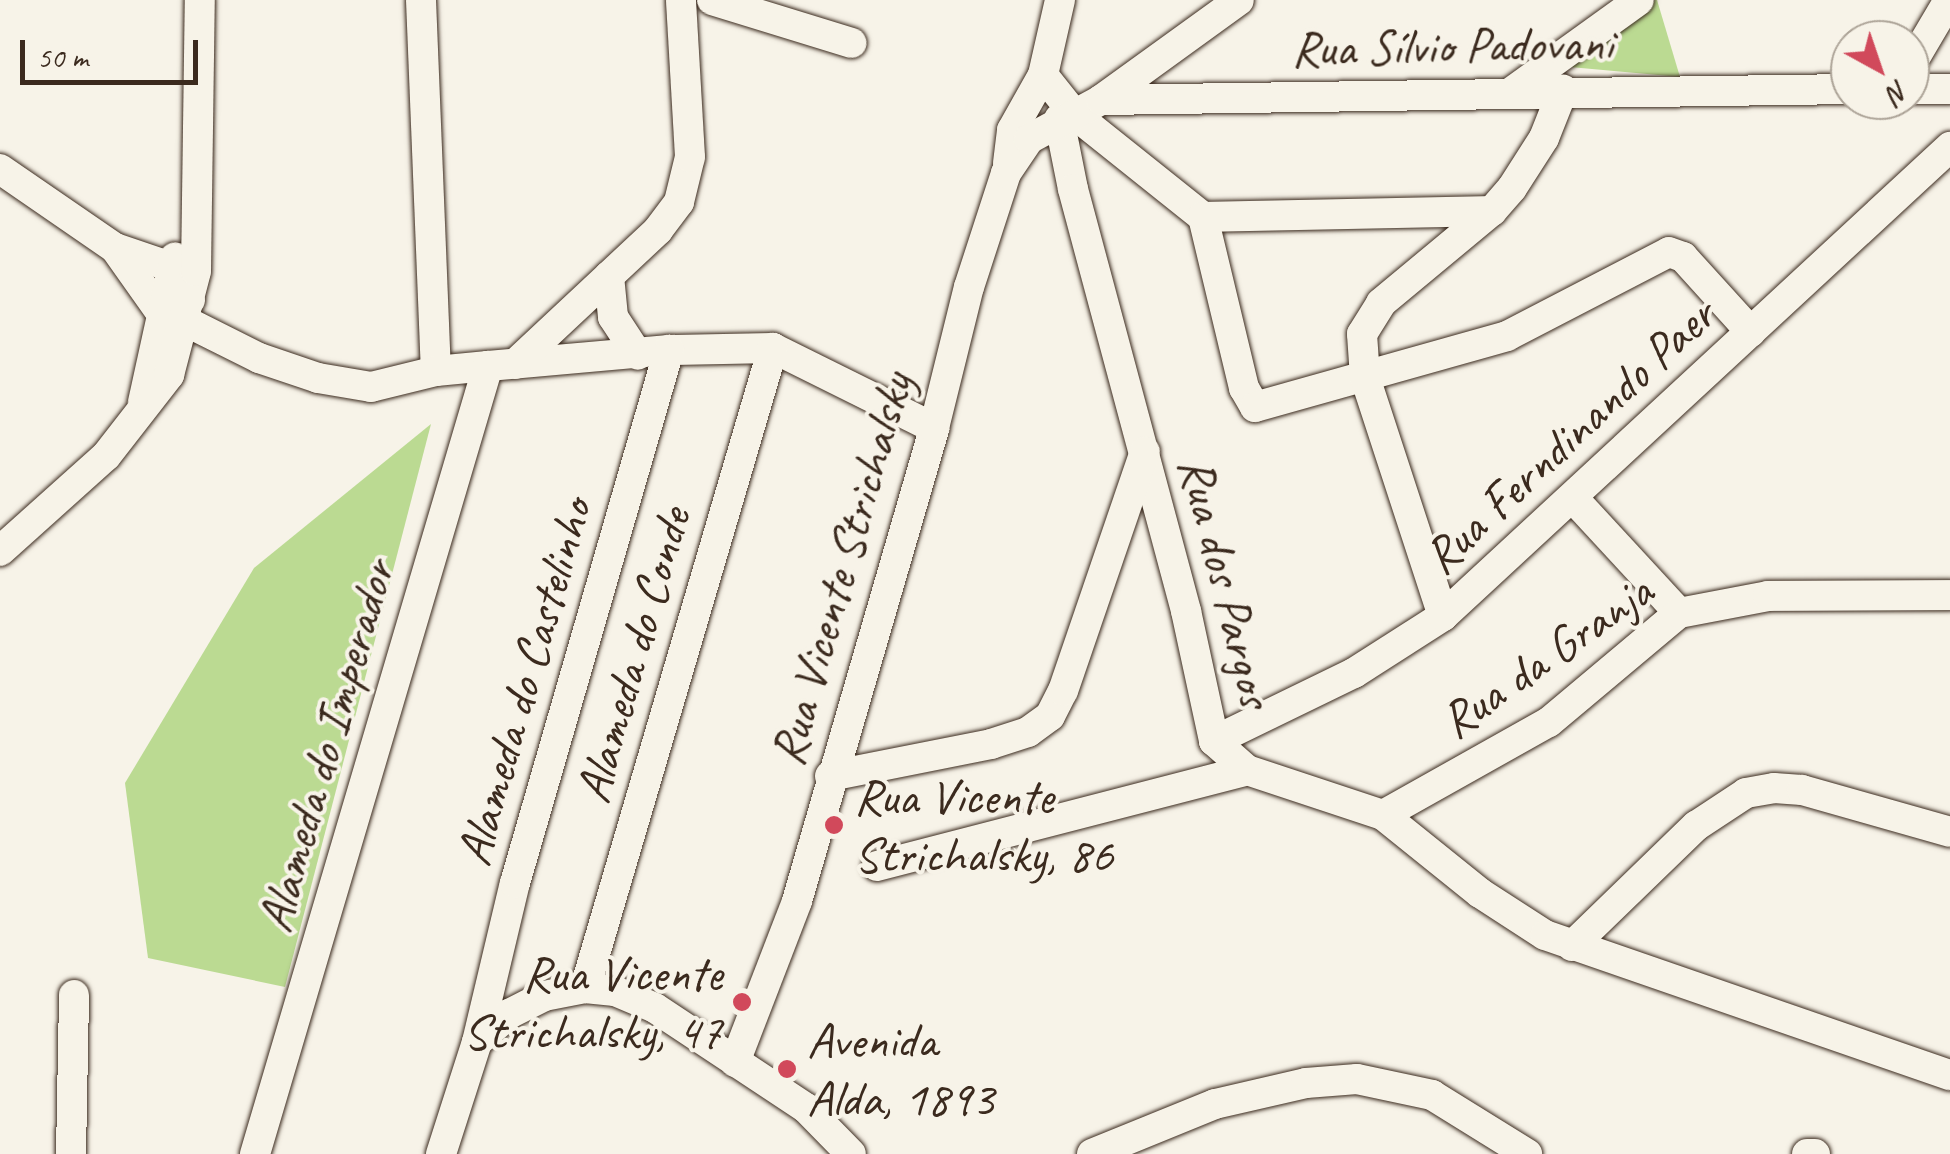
<!DOCTYPE html>
<meta charset="utf-8">
<style>
body{margin:0}
#map{position:relative;width:1950px;height:1154px;overflow:hidden;background:#f7f3e8;font-family:Caveat,sans-serif}
div>[style]{position:absolute}
.green>*{inset:0;background:#bbda92}
.roads{filter:drop-shadow(0 0 2px #3b2a1e) drop-shadow(0 0 2px #3b2a1e)}
.minor>*{height:30px;margin:-15px;padding:0 15px;transform-origin:15px;border-radius:15px;background:#f7f3e8}
.dots>*{width:28px;height:28px;translate:-50% -50%;box-sizing:border-box;border:5px solid #f7f3e8;border-radius:50%}
span{translate:-50% -50%;white-space:nowrap;text-align:center;line-height:1.15;-webkit-text-stroke:8px #f7f3e8;paint-order:stroke}
.street-label{font-size:50px;color:#3b2a1e}
.poi-label{font-size:50px;color:#3b2a1e}
.left{translate:0 -50%;text-align:left}
.right{translate:-100% -50%;text-align:right}
.north{position:absolute;left:1830px;top:20px;width:100px;height:100px;box-sizing:border-box;background:#f7f3e8;border:2px solid #aca397;border-radius:50%;rotate:140deg;font-size:28px;font-weight:700;line-height:40px;text-align:center;color:#3b2a1e}
.north::after{content:'';display:block;margin:auto;width:35px;height:45px;background:#d1495b;clip-path:polygon(50% 0,100% 100%,50% 72%,0 100%)}
.scale{position:absolute;left:20px;top:40px;width:178px;height:45px;box-sizing:border-box;border:5px solid #3b2a1e;border-top:0;padding-left:12px;font-size:30px;line-height:35px;white-space:nowrap;color:#3b2a1e;-webkit-text-stroke:8px #f7f3e8;paint-order:stroke}
</style>
<div id="map">
<div class="green">
<i style="clip-path:polygon(1657px 0,1680px 77px,1570px 67px,1655px 0)"></i>
<i style="clip-path:polygon(431px 424px,285px 987px,148px 958px,125px 783px,254px 568px)"></i>
</div>
<div class="roads">
<div class="minor">
<i style="left:421px;top:0;width:371px;rotate:87.7deg"></i>
<i style="left:712px;top:0;width:146px;rotate:17.1deg"></i>
<i style="left:1060px;top:0;width:77px;rotate:102.8deg"></i>
<i style="left:1043px;top:75px;width:50px;rotate:51.5deg"></i>
<i style="left:1074px;top:114px;width:165px;rotate:38.6deg"></i>
<i style="left:1203px;top:217px;width:289px;rotate:-1.2deg"></i>
<i style="left:1910px;top:66px;width:77px;rotate:-59.4deg"></i>
<i style="left:1910px;top:89px;width:40px"></i>
<i style="left:1513px;top:91px;width:155px;rotate:-35.8deg"></i>
<i style="left:1101px;top:100px;width:170px;rotate:-35.9deg"></i>
<i style="left:1059px;top:119px;width:71px;rotate:78.7deg"></i>
<i style="left:1073px;top:189px;width:437px;rotate:75deg"></i>
<i style="left:1186px;top:611px;width:133px;rotate:77.8deg"></i>
<i style="left:1214px;top:741px;width:44px;rotate:41.3deg"></i>
<i style="left:1247px;top:770px;width:143px;rotate:18.3deg"></i>
<i style="left:1383px;top:815px;width:124px;rotate:38.8deg"></i>
<i style="left:1480px;top:893px;width:77px;rotate:32.9deg"></i>
<i style="left:1545px;top:935px;width:429px;rotate:19.1deg"></i>
<i style="left:1008px;top:163px;width:33px;rotate:-83deg"></i>
<i style="left:1012px;top:130px;width:63px;rotate:-60.6deg"></i>
<i style="left:0;top:169px;width:140px;rotate:34.5deg"></i>
<i style="left:115px;top:248px;width:59px;rotate:18.7deg"></i>
<i style="left:171px;top:267px;width:38px;rotate:60deg"></i>
<i style="left:1203px;top:217px;width:176px;rotate:76.5deg"></i>
<i style="left:1244px;top:388px;width:22px;rotate:60deg"></i>
<i style="left:1255px;top:407px;width:262px;rotate:-15.7deg"></i>
<i style="left:1507px;top:336px;width:182px;rotate:-27.4deg"></i>
<i style="left:1669px;top:252px;width:15px;rotate:20deg"></i>
<i style="left:1683px;top:257px;width:101px;rotate:47.8deg"></i>
<i style="left:115px;top:248px;width:80px;rotate:54.7deg"></i>
<i style="left:609px;top:276px;width:41px;rotate:84.4deg"></i>
<i style="left:613px;top:317px;width:45px;rotate:56.7deg"></i>
<i style="left:185px;top:321px;width:83px;rotate:26.6deg"></i>
<i style="left:259px;top:358px;width:62px;rotate:18.7deg"></i>
<i style="left:318px;top:378px;width:54px;rotate:9.6deg"></i>
<i style="left:371px;top:387px;width:67px;rotate:-13.8deg"></i>
<i style="left:436px;top:371px;width:52px;rotate:-5.5deg"></i>
<i style="left:488px;top:366px;width:182px;rotate:-5.1deg"></i>
<i style="left:669px;top:350px;width:104px;rotate:-1.1deg"></i>
<i style="left:773px;top:348px;width:180px;rotate:26.4deg"></i>
<i style="left:515px;top:364px;width:196px;rotate:-43.1deg"></i>
<i style="left:658px;top:230px;width:35px;rotate:-53deg"></i>
<i style="left:679px;top:202px;width:46px;rotate:-76.3deg"></i>
<i style="left:690px;top:157px;width:157px;rotate:-93.3deg"></i>
<i style="left:143px;top:402px;width:148px;rotate:-77.6deg"></i>
<i style="left:1573px;top:498px;width:156px;rotate:47.3deg"></i>
<i style="left:0;top:551px;width:142px;rotate:-41.9deg"></i>
<i style="left:106px;top:456px;width:103px;rotate:-52.1deg"></i>
<i style="left:169px;top:375px;width:107px;rotate:-75.4deg"></i>
<i style="left:196px;top:271px;width:271px;rotate:-89.2deg"></i>
<i style="left:1443px;top:616px;width:251px;rotate:-108.1deg"></i>
<i style="left:1365px;top:377px;width:43px;rotate:-94deg"></i>
<i style="left:1362px;top:334px;width:36px;rotate:-58deg"></i>
<i style="left:1381px;top:303px;width:144px;rotate:-39.7deg"></i>
<i style="left:1492px;top:211px;width:30px;rotate:-49deg"></i>
<i style="left:1512px;top:188px;width:59px;rotate:-57.4deg"></i>
<i style="left:1544px;top:138px;width:52px;rotate:-68.4deg"></i>
<i style="left:1214px;top:741px;width:156px;rotate:-25.9deg"></i>
<i style="left:1354px;top:673px;width:106px;rotate:-32.6deg"></i>
<i style="left:1443px;top:616px;width:691px;rotate:-42.77deg"></i>
<i style="left:830px;top:776px;width:164px;rotate:-11.2deg"></i>
<i style="left:991px;top:744px;width:39px;rotate:-18deg"></i>
<i style="left:1028px;top:732px;width:27px;rotate:-36deg"></i>
<i style="left:1050px;top:716px;width:28px;rotate:-63deg"></i>
<i style="left:1063px;top:691px;width:253px;rotate:-71.1deg"></i>
<i style="left:1383px;top:815px;width:190px;rotate:-29.3deg"></i>
<i style="left:1549px;top:722px;width:170px;rotate:-40deg"></i>
<i style="left:1679px;top:613px;width:91px;rotate:-10.8deg"></i>
<i style="left:1768px;top:596px;width:182px;rotate:-0.3deg"></i>
<i style="left:877px;top:866px;width:382px;rotate:-14.5deg"></i>
<i style="left:1572px;top:946px;width:173px;rotate:-44.1deg"></i>
<i style="left:1696px;top:826px;width:60px;rotate:-33.4deg"></i>
<i style="left:1746px;top:793px;width:28px;rotate:-10deg"></i>
<i style="left:1774px;top:788px;width:28px;rotate:4deg"></i>
<i style="left:1802px;top:790px;width:154px;rotate:15.8deg"></i>
<i style="left:585px;top:988px;width:667px;rotate:-73.63deg"></i>
<i style="left:477px;top:1042px;width:163px;rotate:-76.6deg"></i>
<i style="left:515px;top:883px;width:555px;rotate:-73.88deg"></i>
<i style="left:735px;top:1062px;width:173px;rotate:-68.9deg"></i>
<i style="left:797px;top:901px;width:492px;rotate:-73.8deg"></i>
<i style="left:934px;top:428px;width:145px;rotate:-76.1deg"></i>
<i style="left:969px;top:287px;width:120px;rotate:-72deg"></i>
<i style="left:1006px;top:173px;width:41px;rotate:-55.9deg"></i>
<i style="left:1029px;top:139px;width:82px;rotate:-28.4deg"></i>
<i style="left:1101px;top:100px;width:749px;rotate:-0.84deg"></i>
<i style="left:71px;top:1154px;width:159px;rotate:-88.9deg"></i>
<i style="left:255px;top:1154px;width:822px;rotate:-73.53deg"></i>
<i style="left:441px;top:1154px;width:118px;rotate:-72.2deg"></i>
<i style="left:477px;top:1042px;width:43px;rotate:-41.2deg"></i>
<i style="left:509px;top:1014px;width:39px;rotate:-27deg"></i>
<i style="left:544px;top:996px;width:42px;rotate:-11deg"></i>
<i style="left:585px;top:988px;width:30px;rotate:6deg"></i>
<i style="left:615px;top:991px;width:43px;rotate:23deg"></i>
<i style="left:655px;top:1008px;width:181px;rotate:33.5deg"></i>
<i style="left:806px;top:1108px;width:64px;rotate:45.6deg"></i>
<i style="left:1092px;top:1154px;width:133px;rotate:-22.1deg"></i>
<i style="left:1215px;top:1104px;width:93px;rotate:-13deg"></i>
<i style="left:1306px;top:1083px;width:51px;rotate:-4.5deg"></i>
<i style="left:1357px;top:1079px;width:77px;rotate:12deg"></i>
<i style="left:1432px;top:1095px;width:112px;rotate:31.8deg"></i>
<i style="left:1807px;top:1154px;width:8px"></i>
</div>
</div>
<div class="dots">
<i style="left:834px;top:825px;background:#d1495b"></i>
<i style="left:742px;top:1002px;background:#d1495b"></i>
<i style="left:787px;top:1069px;background:#d1495b"></i>
</div>
<div class="street-label">
<span style="left:1452px;top:46px;rotate:-1deg">Rua Sílvio Padovani</span>
<span style="left:1569px;top:436px;rotate:-43deg">Rua Ferndinando Paer</span>
<span style="left:841px;top:569px;rotate:-74deg">Rua Vicente Strichalsky</span>
<span style="left:1226px;top:582px;rotate:76deg">Rua dos Pargos</span>
<span style="left:633px;top:655px;rotate:-74deg">Alameda do Conde</span>
<span style="left:1546px;top:656px;rotate:-35deg">Rua da Granja</span>
<span style="left:524px;top:682px;rotate:-74deg">Alameda do Castelinho</span>
<span style="left:326px;top:746px;rotate:-74deg">Alameda do Imperador</span>
</div>
<div class="poi-label">
<span class="left" style="left:854px;top:825px">Rua Vicente<br>Strichalsky, 86</span>
<span class="right" style="left:722px;top:1002px">Rua Vicente<br>Strichalsky, 47</span>
<span class="left" style="left:807px;top:1069px">Avenida<br>Alda, 1893</span>
</div>
<div class="north">N</div>
<div class="scale">50 m</div>
</div>
